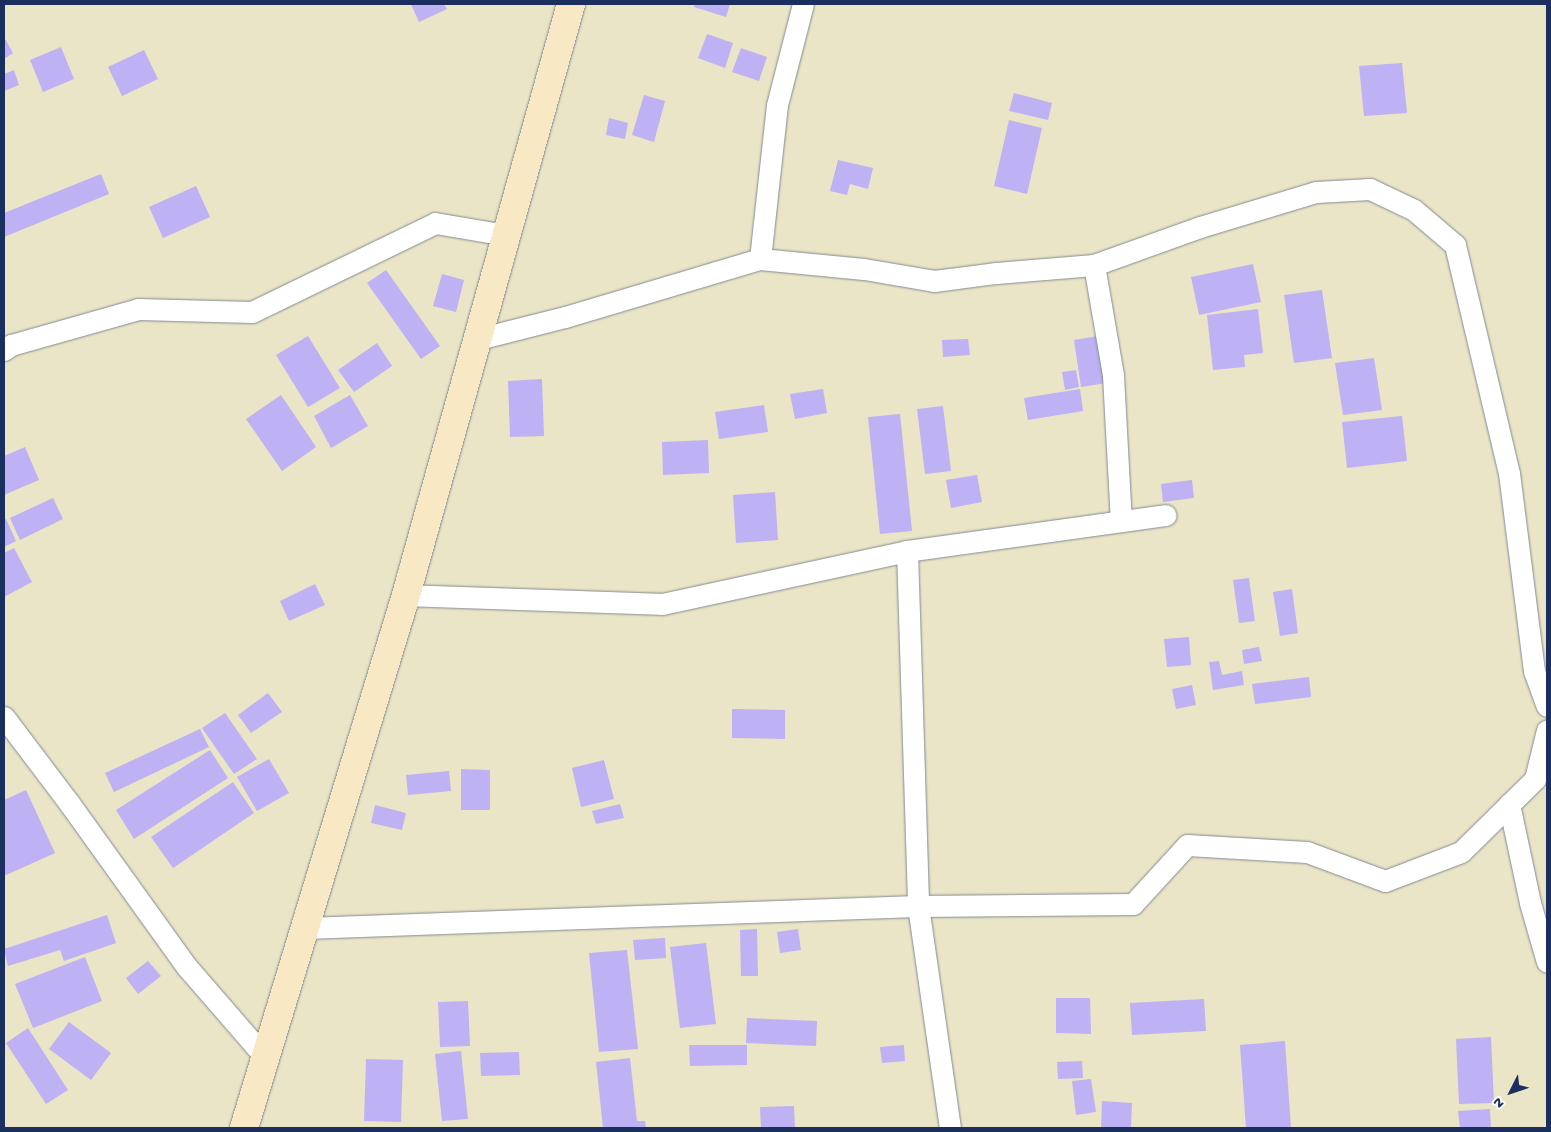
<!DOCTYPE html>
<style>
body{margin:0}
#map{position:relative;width:1551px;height:1132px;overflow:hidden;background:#eae5c6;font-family:"Gochi Hand",sans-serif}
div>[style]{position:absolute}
.building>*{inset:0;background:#beb1f4}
.roads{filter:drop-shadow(0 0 1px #828a92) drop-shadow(0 0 1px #828a92)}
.street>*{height:21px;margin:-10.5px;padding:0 10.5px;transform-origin:10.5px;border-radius:10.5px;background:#fff}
.secondary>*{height:28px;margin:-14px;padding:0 14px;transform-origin:14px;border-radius:14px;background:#f8e8c3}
span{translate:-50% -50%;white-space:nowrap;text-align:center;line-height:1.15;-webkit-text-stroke:4px #fdfcf7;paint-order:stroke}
.frame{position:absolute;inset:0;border:5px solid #1b2f5e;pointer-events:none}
.north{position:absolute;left:1486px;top:1067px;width:50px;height:50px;-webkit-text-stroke:4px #fdfcf7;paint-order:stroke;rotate:229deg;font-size:14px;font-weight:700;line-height:20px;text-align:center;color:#1b2f5e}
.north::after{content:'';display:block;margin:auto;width:18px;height:22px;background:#1b2f5e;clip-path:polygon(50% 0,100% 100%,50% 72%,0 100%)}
</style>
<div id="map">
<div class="building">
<i style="clip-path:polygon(411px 4px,444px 4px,447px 9px,419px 22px)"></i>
<i style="clip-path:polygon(695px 4px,730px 4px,726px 17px,694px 7px)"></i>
<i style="clip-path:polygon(707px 34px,733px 43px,725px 68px,698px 58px)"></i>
<i style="clip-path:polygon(4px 37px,13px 53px,4px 59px)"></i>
<i style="clip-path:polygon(61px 47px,74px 79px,43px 92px,30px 60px)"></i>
<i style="clip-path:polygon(741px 48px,767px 57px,759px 81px,732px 72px)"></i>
<i style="clip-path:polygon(144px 50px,158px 79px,122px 96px,108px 67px)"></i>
<i style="clip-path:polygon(1402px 63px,1407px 113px,1364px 116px,1359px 66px)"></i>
<i style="clip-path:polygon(14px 70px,19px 85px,4px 91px,4px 74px)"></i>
<i style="clip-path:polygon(1014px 93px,1052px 103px,1048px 120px,1009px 111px)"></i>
<i style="clip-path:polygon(644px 95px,665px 101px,654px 142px,632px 135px)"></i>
<i style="clip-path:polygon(609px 118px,628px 123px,625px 139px,606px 135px)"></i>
<i style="clip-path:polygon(1009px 120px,1042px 128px,1027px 194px,994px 186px)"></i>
<i style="clip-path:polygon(838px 160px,873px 168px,868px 189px,850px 184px,847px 195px,830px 191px)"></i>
<i style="clip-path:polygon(101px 174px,109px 194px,4px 237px,4px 213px)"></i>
<i style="clip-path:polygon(196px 186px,210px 217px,163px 238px,149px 207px)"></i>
<i style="clip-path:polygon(1253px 264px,1261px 302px,1199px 315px,1191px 277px)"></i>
<i style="clip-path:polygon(386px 270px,440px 346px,421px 359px,367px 283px)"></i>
<i style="clip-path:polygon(442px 274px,464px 280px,456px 312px,433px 306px)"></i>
<i style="clip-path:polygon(1322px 290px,1332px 358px,1294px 363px,1284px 295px)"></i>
<i style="clip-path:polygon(1258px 309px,1263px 353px,1244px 355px,1245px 367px,1213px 370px,1207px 315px)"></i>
<i style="clip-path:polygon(308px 336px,340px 388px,308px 407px,276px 355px)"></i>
<i style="clip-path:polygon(1098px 336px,1106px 383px,1081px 387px,1074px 340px)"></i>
<i style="clip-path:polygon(968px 339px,970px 355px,943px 357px,942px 340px)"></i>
<i style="clip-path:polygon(377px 343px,392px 366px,354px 392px,338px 370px)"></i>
<i style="clip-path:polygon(1374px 358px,1382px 410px,1343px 415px,1335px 363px)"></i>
<i style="clip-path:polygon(1076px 370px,1079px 387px,1065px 390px,1062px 372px)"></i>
<i style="clip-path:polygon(542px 379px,544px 436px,510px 437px,508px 381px)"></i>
<i style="clip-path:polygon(823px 389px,827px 413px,795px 419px,790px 394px)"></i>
<i style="clip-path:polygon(1080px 389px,1083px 411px,1028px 420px,1024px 398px)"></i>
<i style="clip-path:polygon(281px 395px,316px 447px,282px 471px,246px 419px)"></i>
<i style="clip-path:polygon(350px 395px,368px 426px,331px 448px,314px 416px)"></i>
<i style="clip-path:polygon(764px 405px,768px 432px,719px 439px,715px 412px)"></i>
<i style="clip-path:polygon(943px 406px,951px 471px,925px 474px,917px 409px)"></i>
<i style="clip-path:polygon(900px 414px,912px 531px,880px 534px,868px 417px)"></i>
<i style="clip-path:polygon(1402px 416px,1407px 461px,1347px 468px,1342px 422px)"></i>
<i style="clip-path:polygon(708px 440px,709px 473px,663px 475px,662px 442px)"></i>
<i style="clip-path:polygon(25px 447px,39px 480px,4px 495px,4px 456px)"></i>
<i style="clip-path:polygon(977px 475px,982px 502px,951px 508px,946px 480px)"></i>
<i style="clip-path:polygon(1192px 480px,1194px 498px,1163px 502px,1161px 484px)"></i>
<i style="clip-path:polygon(775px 492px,778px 540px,736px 543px,733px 495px)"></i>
<i style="clip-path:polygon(53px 498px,63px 519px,20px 540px,10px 518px)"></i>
<i style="clip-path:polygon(6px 519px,16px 541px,4px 547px,4px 520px)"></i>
<i style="clip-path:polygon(14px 548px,32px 582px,4px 597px,4px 553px)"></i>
<i style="clip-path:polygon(1249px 578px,1255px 621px,1239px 623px,1233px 580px)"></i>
<i style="clip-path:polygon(315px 584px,325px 605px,289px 621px,280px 601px)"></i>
<i style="clip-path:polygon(1292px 589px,1298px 633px,1280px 636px,1273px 592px)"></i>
<i style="clip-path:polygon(1189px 637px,1191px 665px,1167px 667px,1164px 639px)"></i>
<i style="clip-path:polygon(1259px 647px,1262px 661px,1244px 664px,1242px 650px)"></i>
<i style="clip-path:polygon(1219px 661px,1222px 675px,1242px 671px,1244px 685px,1213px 690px,1209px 662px)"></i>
<i style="clip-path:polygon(1309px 677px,1311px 697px,1255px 704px,1252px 684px)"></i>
<i style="clip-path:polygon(1192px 685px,1196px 705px,1176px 709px,1172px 689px)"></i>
<i style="clip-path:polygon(268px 693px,282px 712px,251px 733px,238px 715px)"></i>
<i style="clip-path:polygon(732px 709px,785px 710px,785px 739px,732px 738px)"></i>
<i style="clip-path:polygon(225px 713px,257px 759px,234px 774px,202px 728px)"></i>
<i style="clip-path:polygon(200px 729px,209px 747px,114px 792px,105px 773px)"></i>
<i style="clip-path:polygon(210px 750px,228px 778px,134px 839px,116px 810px)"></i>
<i style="clip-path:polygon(269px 759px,289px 793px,257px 811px,237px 777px)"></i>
<i style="clip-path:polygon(604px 760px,614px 799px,581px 807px,572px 768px)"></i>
<i style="clip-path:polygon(461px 769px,490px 770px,490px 810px,461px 810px)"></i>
<i style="clip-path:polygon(449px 771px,451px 791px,408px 795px,406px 775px)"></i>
<i style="clip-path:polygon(233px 782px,254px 813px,173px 868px,151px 837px)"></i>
<i style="clip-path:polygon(26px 790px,55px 853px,4px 876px,4px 800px)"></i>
<i style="clip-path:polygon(620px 804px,624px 818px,596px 824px,592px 811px)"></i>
<i style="clip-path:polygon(375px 805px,406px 813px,402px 830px,371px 823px)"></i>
<i style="clip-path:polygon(107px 915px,116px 943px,64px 961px,60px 950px,8px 966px,4px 949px)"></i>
<i style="clip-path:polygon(757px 929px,758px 976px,741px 976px,740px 930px)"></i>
<i style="clip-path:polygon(798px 929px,801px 950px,780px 953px,777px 932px)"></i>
<i style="clip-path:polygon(665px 938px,666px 958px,635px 960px,633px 940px)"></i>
<i style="clip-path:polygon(706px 943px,716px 1024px,680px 1028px,670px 947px)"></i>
<i style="clip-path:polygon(627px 950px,638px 1049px,599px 1052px,589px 953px)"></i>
<i style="clip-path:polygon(85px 957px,102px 1001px,33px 1028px,15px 984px)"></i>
<i style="clip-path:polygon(148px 961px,161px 976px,138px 994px,126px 978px)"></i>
<i style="clip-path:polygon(1056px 998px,1090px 998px,1091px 1034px,1056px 1033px)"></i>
<i style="clip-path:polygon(1204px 999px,1206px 1031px,1132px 1035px,1130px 1003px)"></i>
<i style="clip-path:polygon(468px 1001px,470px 1046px,440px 1047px,438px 1002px)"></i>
<i style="clip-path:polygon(747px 1018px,817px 1021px,816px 1046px,746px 1043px)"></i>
<i style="clip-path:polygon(69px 1022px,111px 1053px,91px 1080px,49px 1049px)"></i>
<i style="clip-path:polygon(28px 1028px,68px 1090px,46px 1104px,6px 1043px)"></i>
<i style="clip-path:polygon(1491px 1037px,1494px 1103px,1459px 1104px,1456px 1039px)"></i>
<i style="clip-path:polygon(1285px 1041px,1291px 1128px,1246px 1128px,1240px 1045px)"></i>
<i style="clip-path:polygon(689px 1045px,747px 1045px,747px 1065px,690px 1066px)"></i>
<i style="clip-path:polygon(904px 1045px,905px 1061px,882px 1063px,880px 1047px)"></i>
<i style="clip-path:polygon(461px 1051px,468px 1119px,442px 1121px,435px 1054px)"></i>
<i style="clip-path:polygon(519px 1052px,520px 1075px,481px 1076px,480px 1053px)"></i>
<i style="clip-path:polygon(630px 1058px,637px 1121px,645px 1121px,646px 1128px,603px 1128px,596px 1062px)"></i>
<i style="clip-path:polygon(366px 1059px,403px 1060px,401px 1122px,364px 1121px)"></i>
<i style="clip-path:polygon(1082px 1061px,1083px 1078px,1058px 1079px,1057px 1062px)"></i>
<i style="clip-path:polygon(1091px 1079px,1096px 1112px,1076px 1115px,1072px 1081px)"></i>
<i style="clip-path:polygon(1102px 1101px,1132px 1103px,1131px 1128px,1101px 1128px)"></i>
<i style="clip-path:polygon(794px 1106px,795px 1128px,761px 1128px,760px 1107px)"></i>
<i style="clip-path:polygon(1490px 1109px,1491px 1128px,1460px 1128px,1458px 1111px)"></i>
</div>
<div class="roads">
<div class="street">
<i style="left:760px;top:259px;width:155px;rotate:-83.7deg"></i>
<i style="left:777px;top:105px;width:104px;rotate:-75.6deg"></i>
<i style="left:1094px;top:265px;width:112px;rotate:80.2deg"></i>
<i style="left:1113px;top:375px;width:146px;rotate:86.9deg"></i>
<i style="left:478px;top:339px;width:90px;rotate:-14.2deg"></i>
<i style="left:565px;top:317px;width:203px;rotate:-16.6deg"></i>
<i style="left:760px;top:259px;width:104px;rotate:5.5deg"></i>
<i style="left:864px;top:269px;width:71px;rotate:9.7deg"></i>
<i style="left:934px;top:281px;width:63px;rotate:-7.4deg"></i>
<i style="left:996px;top:273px;width:98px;rotate:-4.7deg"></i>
<i style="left:1094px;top:265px;width:113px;rotate:-19.7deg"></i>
<i style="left:1200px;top:227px;width:121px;rotate:-16.8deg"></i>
<i style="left:1316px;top:192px;width:54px;rotate:-3.2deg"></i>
<i style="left:1370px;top:189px;width:49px;rotate:25.5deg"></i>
<i style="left:1414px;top:210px;width:54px;rotate:40.5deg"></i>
<i style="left:1455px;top:245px;width:234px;rotate:76.7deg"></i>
<i style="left:1509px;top:473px;width:200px;rotate:82.8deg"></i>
<i style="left:1534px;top:671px;width:37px;rotate:70deg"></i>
<i style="left:4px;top:350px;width:9px;rotate:-36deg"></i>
<i style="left:11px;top:345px;width:132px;rotate:-15.8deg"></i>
<i style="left:138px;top:309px;width:114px;rotate:1.5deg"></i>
<i style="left:252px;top:312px;width:203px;rotate:-25.9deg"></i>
<i style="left:435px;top:223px;width:72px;rotate:9.6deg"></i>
<i style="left:907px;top:551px;width:355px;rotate:88.2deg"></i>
<i style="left:918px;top:906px;width:224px;rotate:81.8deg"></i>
<i style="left:406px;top:595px;width:256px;rotate:2deg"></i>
<i style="left:662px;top:604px;width:251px;rotate:-12.2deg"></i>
<i style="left:907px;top:551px;width:261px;rotate:-7.9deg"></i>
<i style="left:4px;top:717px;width:108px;rotate:52.9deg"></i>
<i style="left:69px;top:803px;width:202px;rotate:54.3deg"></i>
<i style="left:187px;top:967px;width:119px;rotate:49.1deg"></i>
<i style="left:1509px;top:804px;width:101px;rotate:78deg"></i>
<i style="left:1530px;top:903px;width:61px;rotate:73.9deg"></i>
<i style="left:305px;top:928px;width:613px;rotate:-2.06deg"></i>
<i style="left:918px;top:906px;width:215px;rotate:-0.5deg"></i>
<i style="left:1133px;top:904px;width:80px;rotate:-47.5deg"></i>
<i style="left:1187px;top:845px;width:120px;rotate:3.3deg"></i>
<i style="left:1307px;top:852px;width:83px;rotate:20.4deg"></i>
<i style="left:1385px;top:881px;width:81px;rotate:-20.9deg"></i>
<i style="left:1461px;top:852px;width:104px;rotate:-44.6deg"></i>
<i style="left:1535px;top:779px;width:50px;rotate:-76.2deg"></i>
</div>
<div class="secondary">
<i style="left:244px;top:1128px;width:557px;rotate:-73.09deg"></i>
<i style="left:406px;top:595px;width:614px;rotate:-74.4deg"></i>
</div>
</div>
<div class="frame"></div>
<div class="north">N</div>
</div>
